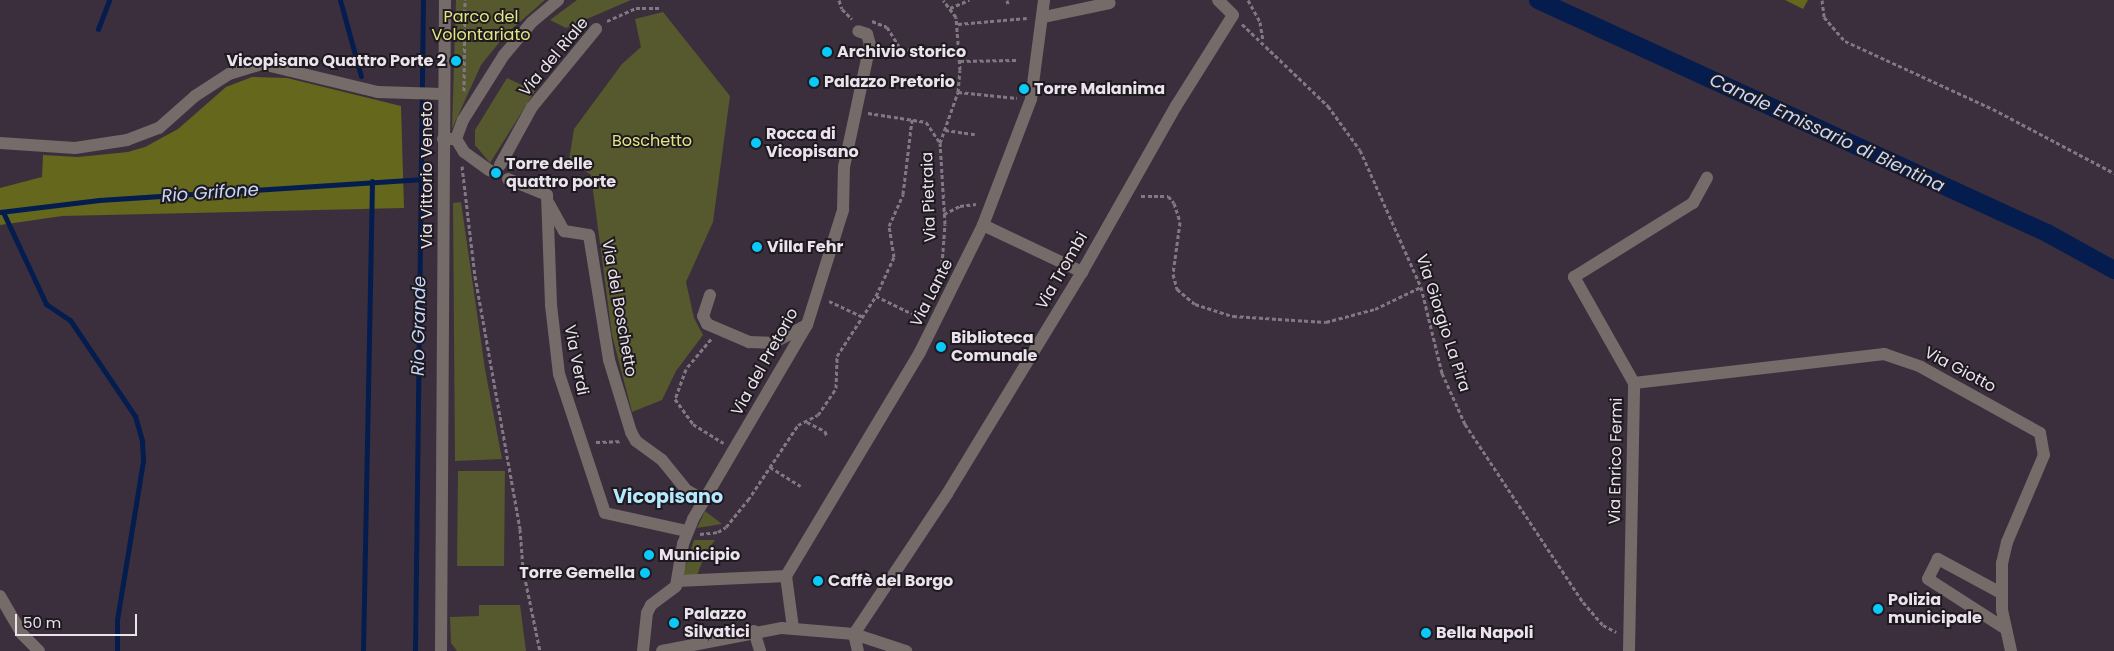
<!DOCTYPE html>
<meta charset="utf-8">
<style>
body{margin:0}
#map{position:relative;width:2114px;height:651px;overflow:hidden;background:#3b2f3d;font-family:Poppins,sans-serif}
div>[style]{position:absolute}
.green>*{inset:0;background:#56582d}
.forest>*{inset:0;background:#64671c}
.stream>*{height:5px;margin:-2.5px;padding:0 2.5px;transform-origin:2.5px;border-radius:2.5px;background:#041d4e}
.canal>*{height:18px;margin:-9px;padding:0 9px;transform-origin:9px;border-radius:9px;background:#041d4e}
.minor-tunnel>*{height:12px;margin-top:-6px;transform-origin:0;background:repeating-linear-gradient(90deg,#554a57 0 12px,transparent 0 18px)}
.path>*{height:3px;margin-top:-1.5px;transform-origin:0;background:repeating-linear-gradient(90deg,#827884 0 4px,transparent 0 6.5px)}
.minor>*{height:12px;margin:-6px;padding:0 6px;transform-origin:6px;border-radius:6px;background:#756b69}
.dots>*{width:14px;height:14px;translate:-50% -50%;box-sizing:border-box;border:2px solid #1f1920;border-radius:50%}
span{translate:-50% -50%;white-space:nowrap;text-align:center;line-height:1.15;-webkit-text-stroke:4px #1f1920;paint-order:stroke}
.park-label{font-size:16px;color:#e2e781}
.poi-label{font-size:16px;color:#eae3ec;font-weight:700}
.left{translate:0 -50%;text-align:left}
.right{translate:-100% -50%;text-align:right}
.street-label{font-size:16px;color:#eae3ec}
.water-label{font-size:18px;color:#c5d8f9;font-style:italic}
.quarter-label{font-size:19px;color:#b5eafe;font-weight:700}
.scale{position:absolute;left:15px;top:614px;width:122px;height:22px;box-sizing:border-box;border:2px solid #eae3ec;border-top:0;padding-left:6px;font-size:15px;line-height:18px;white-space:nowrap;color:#eae3ec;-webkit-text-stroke:4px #1f1920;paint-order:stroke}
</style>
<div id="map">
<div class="green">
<i style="clip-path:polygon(456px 0,545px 0,506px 34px,481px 65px,452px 129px)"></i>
<i style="clip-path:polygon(577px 0,631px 0,566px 28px,550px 20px)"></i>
<i style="clip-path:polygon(663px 12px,730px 96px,713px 222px,686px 282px,694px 318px,703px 335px,676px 371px,662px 400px,632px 412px,612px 335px,591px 175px,569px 160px,574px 129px,622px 64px,641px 47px,635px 19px)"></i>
<i style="clip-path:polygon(507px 78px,535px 91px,490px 163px,475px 145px,475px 130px)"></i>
<i style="clip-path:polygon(461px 202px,485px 369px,502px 459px,455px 461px,453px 203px)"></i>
<i style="clip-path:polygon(458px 471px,505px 471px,504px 566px,457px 566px)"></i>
<i style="clip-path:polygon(705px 511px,722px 524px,697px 528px)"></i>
<i style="clip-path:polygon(694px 540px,715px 540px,705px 554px,696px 578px,683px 574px)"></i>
<i style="clip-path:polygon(479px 605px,520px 605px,526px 651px,457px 651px,451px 643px,450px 617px,479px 616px)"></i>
</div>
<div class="forest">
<i style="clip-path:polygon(1785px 0,1808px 0,1803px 9px)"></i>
<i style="clip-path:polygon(252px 77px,287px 78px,401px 106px,404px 208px,62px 216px,0 225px,0 188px,42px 177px,43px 155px,78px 157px,128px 152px,145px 147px,178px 129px,226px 87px)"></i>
</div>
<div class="stream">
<i style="left:340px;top:0;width:79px;rotate:74.6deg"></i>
<i style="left:98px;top:29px;width:31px;rotate:-69deg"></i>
<i style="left:0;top:212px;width:100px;rotate:-6.9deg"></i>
<i style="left:99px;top:200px;width:322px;rotate:-3.7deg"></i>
<i style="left:3px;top:212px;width:102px;rotate:64.9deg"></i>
<i style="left:46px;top:304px;width:29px;rotate:34deg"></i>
<i style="left:70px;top:320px;width:116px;rotate:55.9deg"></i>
<i style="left:135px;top:416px;width:26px;rotate:74deg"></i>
<i style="left:142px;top:441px;width:20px;rotate:87deg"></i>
<i style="left:143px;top:461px;width:161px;rotate:99.3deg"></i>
<i style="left:117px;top:620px;width:31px;rotate:90deg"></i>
<i style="left:363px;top:651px;width:470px;rotate:-88.9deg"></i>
<i style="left:415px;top:651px;width:651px;rotate:-89.3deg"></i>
</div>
<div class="canal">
<i style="left:1538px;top:0;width:560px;rotate:24.6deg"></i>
<i style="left:2047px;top:233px;width:77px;rotate:28.9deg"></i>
</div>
<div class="minor-tunnel">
<i style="left:489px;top:170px;width:21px;rotate:25deg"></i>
</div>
<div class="path">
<i style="left:839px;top:0;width:9px;rotate:72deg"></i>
<i style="left:842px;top:9px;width:14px;rotate:45deg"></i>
<i style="left:1007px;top:0;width:4px;rotate:76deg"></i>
<i style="left:1248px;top:0;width:25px;rotate:61deg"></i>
<i style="left:1260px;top:22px;width:19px;rotate:81deg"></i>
<i style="left:1822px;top:0;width:17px;rotate:83deg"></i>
<i style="left:1824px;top:17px;width:32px;rotate:49deg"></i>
<i style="left:1845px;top:41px;width:163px;rotate:24.7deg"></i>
<i style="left:1993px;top:109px;width:137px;rotate:27.9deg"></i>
<i style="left:950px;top:8px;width:21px;rotate:-23deg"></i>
<i style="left:607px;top:21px;width:32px;rotate:-24deg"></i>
<i style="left:636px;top:8px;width:25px"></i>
<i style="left:872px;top:21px;width:16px;rotate:22deg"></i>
<i style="left:887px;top:27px;width:26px;rotate:58deg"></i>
<i style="left:901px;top:49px;width:59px;rotate:1deg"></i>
<i style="left:958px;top:24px;width:69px;rotate:-5deg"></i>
<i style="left:1242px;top:24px;width:119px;rotate:43.6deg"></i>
<i style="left:1328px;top:106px;width:54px;rotate:54deg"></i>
<i style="left:1360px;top:150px;width:150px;rotate:66deg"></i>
<i style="left:1421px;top:287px;width:89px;rotate:76.3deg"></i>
<i style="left:1442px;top:373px;width:56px;rotate:65.7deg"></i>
<i style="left:1465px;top:424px;width:214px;rotate:56.5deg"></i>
<i style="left:1583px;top:602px;width:30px;rotate:49deg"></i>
<i style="left:1603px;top:625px;width:15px;rotate:28deg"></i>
<i style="left:960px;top:61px;width:56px;rotate:-1deg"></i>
<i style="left:464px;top:91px;width:91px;rotate:-89.4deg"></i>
<i style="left:958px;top:92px;width:59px;rotate:5.8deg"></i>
<i style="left:868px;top:113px;width:59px;rotate:8.8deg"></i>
<i style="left:926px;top:122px;width:25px;rotate:56deg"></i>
<i style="left:945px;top:130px;width:30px;rotate:8deg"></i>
<i style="left:462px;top:166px;width:111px;rotate:83.3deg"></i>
<i style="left:475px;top:276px;width:257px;rotate:79.9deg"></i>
<i style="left:520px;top:529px;width:40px;rotate:85.7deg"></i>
<i style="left:523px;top:569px;width:84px;rotate:78.3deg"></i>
<i style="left:1141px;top:196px;width:27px"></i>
<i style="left:1168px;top:196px;width:9px;rotate:49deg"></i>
<i style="left:1174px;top:203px;width:20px;rotate:72deg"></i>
<i style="left:1180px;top:222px;width:52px;rotate:97.7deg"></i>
<i style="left:1173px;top:274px;width:16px;rotate:75deg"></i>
<i style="left:1177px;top:289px;width:23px;rotate:40deg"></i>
<i style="left:1195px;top:304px;width:40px;rotate:18deg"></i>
<i style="left:1233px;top:316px;width:93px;rotate:3.7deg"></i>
<i style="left:1326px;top:322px;width:51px;rotate:-14.9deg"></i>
<i style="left:1375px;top:309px;width:51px;rotate:-25.6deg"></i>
<i style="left:944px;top:214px;width:18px;rotate:-27deg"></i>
<i style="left:960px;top:206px;width:16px;rotate:-7deg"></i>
<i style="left:941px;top:277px;width:53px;rotate:-85.7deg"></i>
<i style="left:945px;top:224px;width:81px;rotate:-93.5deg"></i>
<i style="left:940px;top:143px;width:54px;rotate:-70.6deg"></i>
<i style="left:958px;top:92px;width:22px;rotate:-85deg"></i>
<i style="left:960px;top:70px;width:53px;rotate:-94.3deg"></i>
<i style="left:956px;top:17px;width:21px;rotate:-127deg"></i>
<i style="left:876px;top:296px;width:52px;rotate:26.1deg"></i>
<i style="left:829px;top:301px;width:38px;rotate:25deg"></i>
<i style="left:711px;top:339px;width:39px;rotate:130deg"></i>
<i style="left:686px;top:369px;width:32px;rotate:110deg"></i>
<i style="left:675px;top:399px;width:31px;rotate:54deg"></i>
<i style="left:693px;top:424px;width:36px;rotate:32deg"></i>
<i style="left:807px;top:422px;width:20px;rotate:27deg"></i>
<i style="left:825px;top:431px;width:6px;rotate:72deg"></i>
<i style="left:596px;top:442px;width:24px;rotate:-2deg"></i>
<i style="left:770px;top:467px;width:36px;rotate:32deg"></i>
<i style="left:700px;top:534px;width:18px;rotate:-6deg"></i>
<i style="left:718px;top:532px;width:9px;rotate:-32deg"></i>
<i style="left:726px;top:527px;width:35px;rotate:-51deg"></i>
<i style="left:748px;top:500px;width:90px;rotate:-56.3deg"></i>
<i style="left:798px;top:425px;width:22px;rotate:-27deg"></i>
<i style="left:818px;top:415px;width:32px;rotate:-56deg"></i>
<i style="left:836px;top:388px;width:32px;rotate:-88deg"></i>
<i style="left:837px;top:356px;width:72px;rotate:-57deg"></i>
<i style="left:876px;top:296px;width:43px;rotate:-65.2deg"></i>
<i style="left:894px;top:257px;width:31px;rotate:-99deg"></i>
<i style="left:889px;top:226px;width:35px;rotate:-66deg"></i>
<i style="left:903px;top:194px;width:75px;rotate:-83.1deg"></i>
</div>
<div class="minor">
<i style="left:1044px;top:17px;width:67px;rotate:-12deg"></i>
<i style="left:443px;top:139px;width:13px"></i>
<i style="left:456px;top:139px;width:20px;rotate:-70deg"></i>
<i style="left:463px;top:120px;width:77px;rotate:-57.8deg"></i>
<i style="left:504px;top:55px;width:43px;rotate:-49.7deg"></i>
<i style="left:532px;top:22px;width:34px;rotate:-40deg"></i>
<i style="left:456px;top:139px;width:15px;rotate:58deg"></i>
<i style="left:464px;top:152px;width:31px;rotate:36deg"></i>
<i style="left:0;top:143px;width:75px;rotate:3.8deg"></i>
<i style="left:75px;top:148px;width:53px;rotate:-8.7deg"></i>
<i style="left:127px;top:140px;width:34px;rotate:-21deg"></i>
<i style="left:159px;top:128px;width:48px;rotate:-41.6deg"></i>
<i style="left:195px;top:96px;width:40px;rotate:-32.9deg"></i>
<i style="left:229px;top:74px;width:34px;rotate:-17deg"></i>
<i style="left:262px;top:64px;width:119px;rotate:13.6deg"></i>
<i style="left:378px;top:92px;width:65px;rotate:1.8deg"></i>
<i style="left:500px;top:165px;width:66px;rotate:-61.1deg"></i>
<i style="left:532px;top:107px;width:101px;rotate:-50.6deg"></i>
<i style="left:508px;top:179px;width:42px;rotate:22.3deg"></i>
<i style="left:547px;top:195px;width:110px;rotate:87.9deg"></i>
<i style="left:551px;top:305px;width:69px;rotate:83.4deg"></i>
<i style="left:559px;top:374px;width:146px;rotate:71.7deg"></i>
<i style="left:605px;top:513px;width:84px;rotate:12.4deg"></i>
<i style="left:549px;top:204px;width:31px;rotate:61deg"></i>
<i style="left:564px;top:231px;width:25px;rotate:9deg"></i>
<i style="left:589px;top:235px;width:127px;rotate:80.9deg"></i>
<i style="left:609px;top:360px;width:75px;rotate:73deg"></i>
<i style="left:631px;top:432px;width:10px;rotate:61deg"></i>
<i style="left:636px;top:441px;width:32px;rotate:36deg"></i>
<i style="left:662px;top:460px;width:38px;rotate:51deg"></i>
<i style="left:686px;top:490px;width:21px;rotate:29deg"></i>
<i style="left:983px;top:225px;width:110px;rotate:25.4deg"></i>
<i style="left:710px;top:295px;width:22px;rotate:108deg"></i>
<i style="left:703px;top:316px;width:9px;rotate:63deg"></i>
<i style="left:707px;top:324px;width:46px;rotate:23.2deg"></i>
<i style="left:749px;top:342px;width:24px;rotate:2deg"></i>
<i style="left:773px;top:343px;width:38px;rotate:-28deg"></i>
<i style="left:1634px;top:383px;width:252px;rotate:-6.6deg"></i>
<i style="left:1884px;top:354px;width:39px;rotate:19deg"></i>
<i style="left:1921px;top:367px;width:136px;rotate:29deg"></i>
<i style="left:2040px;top:433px;width:22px;rotate:80deg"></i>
<i style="left:2044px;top:455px;width:95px;rotate:113deg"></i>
<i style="left:2007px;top:542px;width:22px;rotate:103deg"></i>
<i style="left:2002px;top:563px;width:47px;rotate:90deg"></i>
<i style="left:2002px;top:610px;width:42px;rotate:77.6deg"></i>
<i style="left:786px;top:576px;width:261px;rotate:-59.1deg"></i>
<i style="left:920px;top:352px;width:142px;rotate:-63.6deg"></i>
<i style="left:983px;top:225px;width:135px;rotate:-69.1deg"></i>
<i style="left:1031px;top:99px;width:100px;rotate:-82.5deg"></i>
<i style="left:786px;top:576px;width:52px;rotate:82.3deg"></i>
<i style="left:677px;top:581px;width:109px;rotate:-2.6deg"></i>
<i style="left:2001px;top:593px;width:72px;rotate:-151.6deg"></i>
<i style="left:1938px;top:559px;width:22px;rotate:117deg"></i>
<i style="left:1928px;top:579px;width:93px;rotate:32.7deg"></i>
<i style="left:0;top:596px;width:44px;rotate:59.9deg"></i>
<i style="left:22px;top:634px;width:24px;rotate:45deg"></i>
<i style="left:754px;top:631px;width:21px;rotate:73deg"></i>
<i style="left:854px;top:634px;width:168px;rotate:-56.4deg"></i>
<i style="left:947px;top:494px;width:260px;rotate:-58.7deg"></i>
<i style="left:1082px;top:272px;width:191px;rotate:-60.5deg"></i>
<i style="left:1176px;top:106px;width:107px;rotate:-57.9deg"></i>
<i style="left:1233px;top:15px;width:21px;rotate:-135deg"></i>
<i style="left:854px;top:634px;width:17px;rotate:77deg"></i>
<i style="left:441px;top:651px;width:651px;rotate:-89.65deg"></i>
<i style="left:643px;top:651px;width:38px;rotate:-84deg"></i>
<i style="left:647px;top:613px;width:9px;rotate:-63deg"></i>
<i style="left:651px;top:605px;width:31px;rotate:-37deg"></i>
<i style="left:676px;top:586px;width:43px;rotate:-80.5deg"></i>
<i style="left:683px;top:544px;width:27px;rotate:-68deg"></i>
<i style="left:693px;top:519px;width:225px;rotate:-59.6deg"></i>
<i style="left:807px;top:325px;width:121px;rotate:-72.6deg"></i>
<i style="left:843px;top:210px;width:43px;rotate:-88.7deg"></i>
<i style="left:844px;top:167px;width:125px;rotate:-78deg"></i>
<i style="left:870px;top:45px;width:11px;rotate:-105deg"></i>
<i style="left:867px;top:34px;width:9px;rotate:-162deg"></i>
<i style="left:662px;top:651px;width:122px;rotate:-10.9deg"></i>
<i style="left:782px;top:628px;width:72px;rotate:4.8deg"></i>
<i style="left:854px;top:634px;width:55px;rotate:18.1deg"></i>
<i style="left:1629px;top:651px;width:268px;rotate:-88.9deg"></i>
<i style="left:1634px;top:383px;width:122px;rotate:-119.5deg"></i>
<i style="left:1574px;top:277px;width:140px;rotate:-31.9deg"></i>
<i style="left:1693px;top:203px;width:29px;rotate:-61deg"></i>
</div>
<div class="dots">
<i style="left:827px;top:52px;background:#0bcafa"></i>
<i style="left:456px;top:61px;background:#0bcafa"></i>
<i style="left:814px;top:82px;background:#0bcafa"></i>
<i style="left:1024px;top:89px;background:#0bcafa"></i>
<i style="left:756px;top:143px;background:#0bcafa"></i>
<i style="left:496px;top:173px;background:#0bcafa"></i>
<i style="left:757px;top:247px;background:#0bcafa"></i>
<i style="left:941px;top:347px;background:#0bcafa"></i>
<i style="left:649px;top:555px;background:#0bcafa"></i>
<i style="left:645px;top:573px;background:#0bcafa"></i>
<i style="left:818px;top:581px;background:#0bcafa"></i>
<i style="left:1878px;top:609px;background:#0bcafa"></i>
<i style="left:674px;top:623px;background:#0bcafa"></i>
<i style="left:1426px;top:633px;background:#0bcafa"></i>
</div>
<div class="park-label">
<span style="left:481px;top:26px">Parco del<br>Volontariato</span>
<span style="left:652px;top:141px">Boschetto</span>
</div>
<div class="poi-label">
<span class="left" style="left:837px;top:52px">Archivio storico</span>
<span class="right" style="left:446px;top:61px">Vicopisano Quattro Porte 2</span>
<span class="left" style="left:824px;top:82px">Palazzo Pretorio</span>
<span class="left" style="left:1034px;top:89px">Torre Malanima</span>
<span class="left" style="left:766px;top:143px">Rocca di<br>Vicopisano</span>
<span class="left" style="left:506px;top:173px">Torre delle<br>quattro porte</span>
<span class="left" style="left:767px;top:247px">Villa Fehr</span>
<span class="left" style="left:951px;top:347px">Biblioteca<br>Comunale</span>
<span class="left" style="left:659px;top:555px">Municipio</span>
<span class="right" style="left:635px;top:573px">Torre Gemella</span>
<span class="left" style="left:828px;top:581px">Caffè del Borgo</span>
<span class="left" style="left:1888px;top:609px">Polizia<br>municipale</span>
<span class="left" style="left:684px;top:623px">Palazzo<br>Silvatici</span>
<span class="left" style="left:1436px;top:633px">Bella Napoli</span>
</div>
<div class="street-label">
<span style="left:554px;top:57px;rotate:-50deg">Via del Riale</span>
<span style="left:427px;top:175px;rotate:-90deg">Via Vittorio Veneto</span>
<span style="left:929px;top:197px;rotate:-92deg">Via Pietraia</span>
<span style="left:1062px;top:271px;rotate:-60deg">Via Trombi</span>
<span style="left:932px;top:293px;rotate:-63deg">Via Lante</span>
<span style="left:619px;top:308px;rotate:80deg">Via del Boschetto</span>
<span style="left:1443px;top:323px;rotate:72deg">Via Giorgio La Pira</span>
<span style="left:576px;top:360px;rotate:79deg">Via Verdi</span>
<span style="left:765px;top:362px;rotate:-61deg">Via del Pretorio</span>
<span style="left:1960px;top:370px;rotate:28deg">Via Giotto</span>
<span style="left:1616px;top:461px;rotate:-89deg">Via Enrico Fermi</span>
</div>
<div class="water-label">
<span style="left:1827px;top:133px;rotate:25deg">Canale Emissario di Bientina</span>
<span style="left:210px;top:193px;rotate:-4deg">Rio Grifone</span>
<span style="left:419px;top:326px;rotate:-89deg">Rio Grande</span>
</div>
<div class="quarter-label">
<span style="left:668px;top:497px">Vicopisano</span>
</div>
<div class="scale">50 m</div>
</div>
